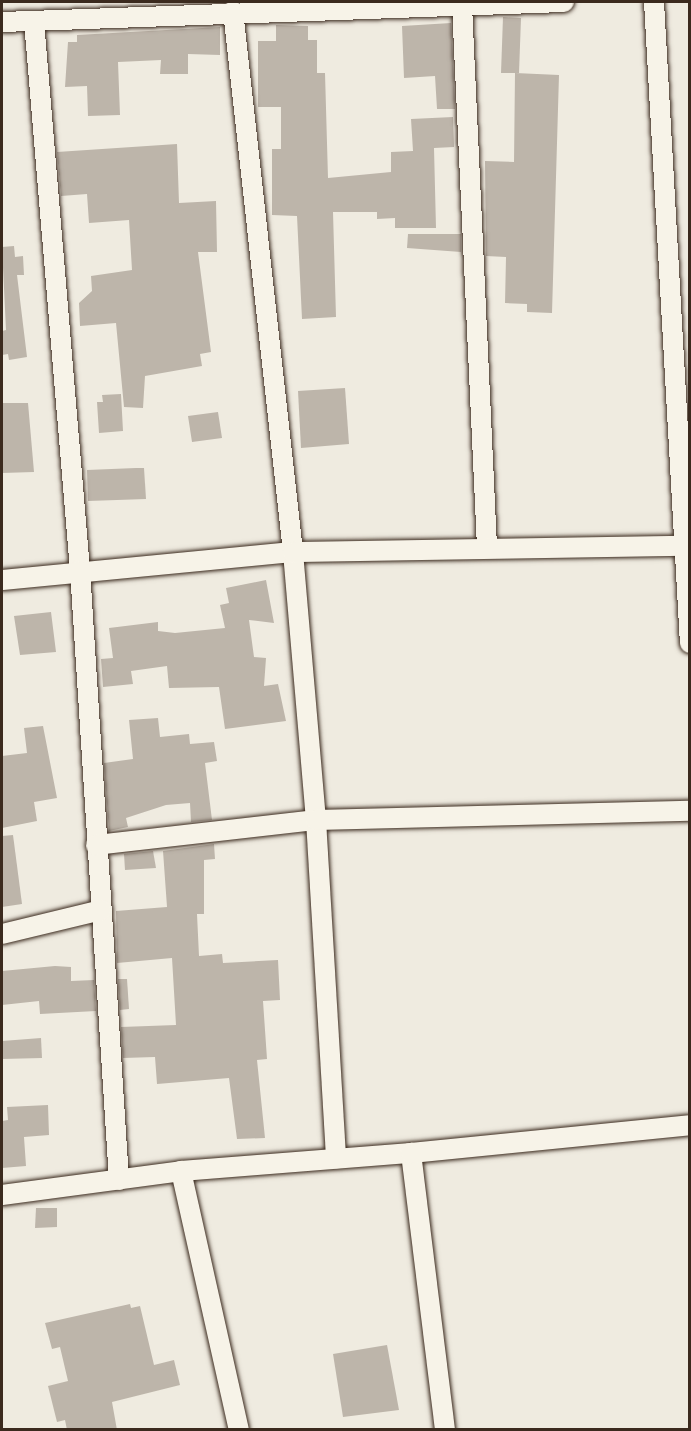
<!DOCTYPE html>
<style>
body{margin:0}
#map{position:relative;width:691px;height:1431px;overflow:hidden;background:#efebe0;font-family:Itim,sans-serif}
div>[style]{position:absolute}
.building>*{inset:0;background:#bdb5aa}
.roads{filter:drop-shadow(0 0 2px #3b2a1e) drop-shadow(0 0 2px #3b2a1e)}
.street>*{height:20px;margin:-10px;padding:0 10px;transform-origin:10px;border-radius:10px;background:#f7f3e8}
span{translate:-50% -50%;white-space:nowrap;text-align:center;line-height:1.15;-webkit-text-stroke:6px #f7f3e8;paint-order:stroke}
.frame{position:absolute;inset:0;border:3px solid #3b2a1e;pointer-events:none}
</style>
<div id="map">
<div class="building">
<i style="clip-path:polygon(503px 17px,521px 18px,519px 73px,501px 73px)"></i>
<i style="clip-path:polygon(451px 23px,455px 109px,437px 109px,435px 76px,404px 78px,402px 26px)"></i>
<i style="clip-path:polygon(276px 25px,308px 26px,308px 40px,317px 40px,317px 73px,325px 73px,328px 178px,391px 172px,391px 152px,413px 151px,411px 119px,453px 117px,454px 147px,434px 148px,436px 228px,395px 228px,395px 218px,377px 219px,377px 212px,333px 212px,336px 317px,302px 319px,297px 216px,272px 215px,272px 149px,281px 149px,281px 107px,258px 107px,258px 41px,276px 41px)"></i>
<i style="clip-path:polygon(220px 27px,220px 55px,188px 54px,188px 74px,160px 74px,161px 60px,118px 62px,120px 115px,88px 116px,87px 86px,65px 87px,68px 42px,77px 42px,77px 35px)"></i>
<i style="clip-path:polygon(515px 73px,559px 75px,552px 313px,527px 312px,527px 304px,505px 303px,506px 257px,486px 256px,485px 161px,514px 162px)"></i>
<i style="clip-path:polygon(177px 144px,179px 203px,216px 201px,217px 252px,198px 252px,211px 352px,200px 354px,202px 366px,145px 376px,143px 408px,124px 407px,116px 323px,80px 326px,79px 303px,92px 291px,91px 276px,132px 270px,129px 220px,89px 223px,87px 194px,61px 196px,57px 152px)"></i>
<i style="clip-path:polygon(408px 234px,461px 234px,461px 252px,407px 248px)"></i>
<i style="clip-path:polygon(14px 246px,15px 257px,23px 256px,24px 275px,17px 275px,27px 357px,9px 360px,8px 354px,2px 355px,2px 331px,6px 330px,2px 247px)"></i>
<i style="clip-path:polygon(345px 388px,349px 444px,301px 448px,298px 391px)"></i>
<i style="clip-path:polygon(121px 394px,123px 431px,99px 433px,97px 402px,103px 402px,102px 395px)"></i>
<i style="clip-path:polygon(2px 403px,28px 403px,34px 472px,2px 473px)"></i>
<i style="clip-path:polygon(218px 412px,222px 438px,192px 442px,188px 416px)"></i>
<i style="clip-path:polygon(136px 468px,144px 468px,146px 499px,88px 501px,87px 470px)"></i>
<i style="clip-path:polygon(266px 580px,274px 623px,249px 620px,254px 657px,266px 658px,264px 686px,278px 684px,286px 721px,225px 729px,219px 687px,169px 688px,167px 666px,131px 671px,133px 684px,103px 687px,101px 659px,113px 658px,109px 628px,158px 622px,158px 631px,175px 633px,225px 628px,220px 605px,229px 603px,226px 588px)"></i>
<i style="clip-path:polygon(51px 612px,56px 652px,20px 655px,14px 616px)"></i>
<i style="clip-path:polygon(158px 718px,160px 737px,189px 734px,190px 744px,214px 742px,217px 761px,205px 763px,212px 820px,191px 822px,190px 803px,166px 805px,126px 818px,128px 827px,109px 831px,104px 763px,133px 759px,129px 720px)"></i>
<i style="clip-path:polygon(43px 726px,57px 798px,34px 802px,37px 821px,2px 828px,2px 756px,27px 753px,24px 728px)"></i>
<i style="clip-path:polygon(13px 835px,22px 904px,2px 907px,2px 836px)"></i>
<i style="clip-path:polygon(214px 844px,215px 859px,204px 860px,204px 914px,197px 914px,199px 956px,222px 954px,223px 963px,278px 960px,280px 1000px,263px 1001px,267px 1059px,257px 1060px,265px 1138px,237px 1139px,229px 1078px,157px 1084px,155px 1057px,123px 1058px,121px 1027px,176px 1025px,172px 958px,117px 963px,116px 911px,167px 907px,163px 851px)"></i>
<i style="clip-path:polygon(153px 851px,156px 868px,125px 870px,124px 854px)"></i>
<i style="clip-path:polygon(55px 966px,71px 967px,71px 981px,94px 980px,96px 1011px,40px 1014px,39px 1001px,2px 1005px,2px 971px)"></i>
<i style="clip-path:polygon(118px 979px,127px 979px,129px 1009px,120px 1010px)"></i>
<i style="clip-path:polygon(41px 1038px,42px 1058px,2px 1059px,2px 1041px)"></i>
<i style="clip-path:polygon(48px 1105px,49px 1135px,24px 1137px,26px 1166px,2px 1168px,2px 1121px,8px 1120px,7px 1107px)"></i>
<i style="clip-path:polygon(36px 1208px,57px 1208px,57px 1227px,35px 1228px)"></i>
<i style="clip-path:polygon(130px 1304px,131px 1308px,140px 1306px,154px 1365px,174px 1360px,180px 1385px,112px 1402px,117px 1430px,67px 1430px,65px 1420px,57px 1422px,48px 1386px,68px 1381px,60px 1347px,52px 1349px,45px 1323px)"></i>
<i style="clip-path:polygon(387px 1345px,399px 1410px,343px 1417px,333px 1354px)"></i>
</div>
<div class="roads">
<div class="street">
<i style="left:654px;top:2px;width:642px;rotate:86.79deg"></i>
<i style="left:462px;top:5px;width:544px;rotate:87.36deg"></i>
<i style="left:233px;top:11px;width:544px;rotate:83.67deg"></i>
<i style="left:293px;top:552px;width:269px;rotate:85.1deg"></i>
<i style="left:316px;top:820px;width:339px;rotate:86.6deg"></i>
<i style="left:34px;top:21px;width:551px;rotate:85.21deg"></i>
<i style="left:80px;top:570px;width:611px;rotate:86.34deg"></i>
<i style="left:2px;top:22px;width:562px;rotate:-2.04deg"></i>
<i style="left:2px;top:580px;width:292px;rotate:-5.5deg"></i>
<i style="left:293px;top:552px;width:397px;rotate:-0.9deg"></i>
<i style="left:96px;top:845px;width:221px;rotate:-6.5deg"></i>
<i style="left:316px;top:820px;width:374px;rotate:-1.4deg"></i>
<i style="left:2px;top:934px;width:102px;rotate:-13.6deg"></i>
<i style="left:411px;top:1153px;width:279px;rotate:83deg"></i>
<i style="left:181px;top:1171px;width:265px;rotate:77.4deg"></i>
<i style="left:2px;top:1195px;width:181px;rotate:-7.6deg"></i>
<i style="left:181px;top:1171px;width:231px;rotate:-4.5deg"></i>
<i style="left:411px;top:1153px;width:280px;rotate:-5.7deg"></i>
</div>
</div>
<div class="frame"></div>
</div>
